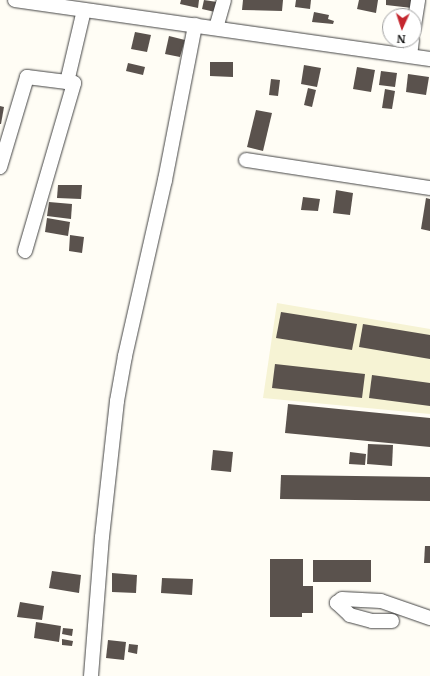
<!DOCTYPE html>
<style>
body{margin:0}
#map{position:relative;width:430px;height:676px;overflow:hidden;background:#fffdf5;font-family:Merriweather,serif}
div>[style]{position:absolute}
.farmland>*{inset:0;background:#f6f3d4}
.building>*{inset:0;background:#5a524d}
.roads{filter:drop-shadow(0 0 1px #444) drop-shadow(0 0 1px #444)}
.street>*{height:14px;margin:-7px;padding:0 7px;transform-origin:7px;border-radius:7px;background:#fff}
span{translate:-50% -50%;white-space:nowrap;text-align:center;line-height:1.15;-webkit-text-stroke:4px #fff;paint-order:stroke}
.north{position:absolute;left:382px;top:8px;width:40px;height:40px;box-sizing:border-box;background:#fff;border:1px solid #a0a0a0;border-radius:50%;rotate:183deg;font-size:11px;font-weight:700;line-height:16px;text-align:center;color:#111}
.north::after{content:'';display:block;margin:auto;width:14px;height:18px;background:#c4262e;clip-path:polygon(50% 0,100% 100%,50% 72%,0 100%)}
</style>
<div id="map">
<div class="farmland">
<i style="clip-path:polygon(277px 303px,430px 329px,430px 414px,263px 398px)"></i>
</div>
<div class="building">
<i style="clip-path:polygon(181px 0,199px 0,198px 8px,180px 4px)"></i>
<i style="clip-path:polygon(204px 0,217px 2px,215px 12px,202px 9px)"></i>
<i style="clip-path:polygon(243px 0,283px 0,282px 11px,242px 10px)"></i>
<i style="clip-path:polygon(296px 0,311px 0,310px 9px,295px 7px)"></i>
<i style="clip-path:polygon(359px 0,378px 0,376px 13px,357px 9px)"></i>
<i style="clip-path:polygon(386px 0,413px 0,412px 8px,386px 5px)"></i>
<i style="clip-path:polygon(314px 12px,329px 15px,328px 19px,334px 21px,333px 24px,312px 22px)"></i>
<i style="clip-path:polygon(135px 32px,151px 35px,147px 52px,131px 49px)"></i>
<i style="clip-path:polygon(169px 36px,185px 40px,180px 57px,165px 54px)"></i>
<i style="clip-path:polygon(210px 62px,233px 62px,233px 77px,210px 76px)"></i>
<i style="clip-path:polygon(128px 63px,145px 67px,143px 75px,126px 71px)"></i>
<i style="clip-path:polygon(304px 65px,321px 68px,317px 87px,301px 84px)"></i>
<i style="clip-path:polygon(357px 67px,375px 70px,371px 92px,353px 89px)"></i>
<i style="clip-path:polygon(381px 71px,397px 73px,395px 87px,379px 85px)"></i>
<i style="clip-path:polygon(408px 74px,429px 77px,426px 95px,406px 92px)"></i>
<i style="clip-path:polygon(271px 79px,280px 80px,278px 96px,269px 95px)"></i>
<i style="clip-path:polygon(308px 88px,316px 90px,312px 107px,304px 105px)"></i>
<i style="clip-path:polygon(385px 89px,395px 91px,392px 109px,382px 108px)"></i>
<i style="clip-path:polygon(0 106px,4px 107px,1px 124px,0 124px)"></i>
<i style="clip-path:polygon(256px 110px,272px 113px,263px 151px,247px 147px)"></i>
<i style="clip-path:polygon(58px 185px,82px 185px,81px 199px,57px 198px)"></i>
<i style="clip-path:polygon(336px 190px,353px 193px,350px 215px,333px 213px)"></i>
<i style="clip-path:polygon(303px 197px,320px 199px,318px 211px,301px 210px)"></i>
<i style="clip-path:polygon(426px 198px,430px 199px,430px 231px,421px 229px)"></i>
<i style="clip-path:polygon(49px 202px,72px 204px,71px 219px,47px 216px)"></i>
<i style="clip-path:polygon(47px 218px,70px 222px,68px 236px,45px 232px)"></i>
<i style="clip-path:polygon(70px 235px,84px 237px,82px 253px,69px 251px)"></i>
<i style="clip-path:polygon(281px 312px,357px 324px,352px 350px,276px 338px)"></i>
<i style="clip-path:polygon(363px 324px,430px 335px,430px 359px,359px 347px)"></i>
<i style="clip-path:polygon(275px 364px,365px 374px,362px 398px,272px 388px)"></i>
<i style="clip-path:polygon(372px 375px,430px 383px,430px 406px,369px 398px)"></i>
<i style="clip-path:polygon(288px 404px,430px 418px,430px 447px,285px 433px)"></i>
<i style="clip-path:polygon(368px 444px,393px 445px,392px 466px,367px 464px)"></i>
<i style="clip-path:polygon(213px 450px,233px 452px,231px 472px,211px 470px)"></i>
<i style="clip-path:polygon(350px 452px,366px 454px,365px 465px,349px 464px)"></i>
<i style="clip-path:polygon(281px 475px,430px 477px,430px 501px,280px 499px)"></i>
<i style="clip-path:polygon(425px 546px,430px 546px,430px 563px,424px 563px)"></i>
<i style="clip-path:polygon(270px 559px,303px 559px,303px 586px,313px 586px,313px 613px,302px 613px,302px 617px,270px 617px)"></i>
<i style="clip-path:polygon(313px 560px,371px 560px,371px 582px,313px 582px)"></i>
<i style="clip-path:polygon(52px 571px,81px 575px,79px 593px,49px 588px)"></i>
<i style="clip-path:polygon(112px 573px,137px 575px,136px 593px,112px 592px)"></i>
<i style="clip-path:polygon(162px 578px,193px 579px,192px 595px,161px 593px)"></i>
<i style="clip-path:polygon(20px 602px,44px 606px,42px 620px,17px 617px)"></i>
<i style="clip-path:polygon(36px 622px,61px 626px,59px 642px,34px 638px)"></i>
<i style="clip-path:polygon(63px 628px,73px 629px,72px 636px,62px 634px)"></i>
<i style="clip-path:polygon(62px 639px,73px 641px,72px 646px,62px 645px)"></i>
<i style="clip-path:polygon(108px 640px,126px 642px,124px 660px,106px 658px)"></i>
<i style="clip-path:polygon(129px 644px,138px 645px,137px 654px,128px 652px)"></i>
</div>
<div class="roads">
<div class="street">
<i style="left:15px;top:0;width:419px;rotate:8.1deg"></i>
<i style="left:414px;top:26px;width:26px;rotate:-81deg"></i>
<i style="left:216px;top:28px;width:29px;rotate:-74deg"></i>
<i style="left:410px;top:56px;width:16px;rotate:-83deg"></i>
<i style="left:246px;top:160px;width:186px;rotate:8.7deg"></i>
<i style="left:0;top:167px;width:94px;rotate:-73.3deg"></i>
<i style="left:27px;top:77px;width:40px;rotate:7.1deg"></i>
<i style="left:67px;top:82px;width:74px;rotate:-76.7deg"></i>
<i style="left:25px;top:251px;width:175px;rotate:-73.7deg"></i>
<i style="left:74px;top:83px;width:7px;rotate:-172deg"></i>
<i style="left:392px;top:621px;width:20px;rotate:180deg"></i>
<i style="left:372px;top:621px;width:23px;rotate:-165deg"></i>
<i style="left:350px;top:615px;width:18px;rotate:-137deg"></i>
<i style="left:337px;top:603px;width:6px;rotate:-39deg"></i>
<i style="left:342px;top:599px;width:39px;rotate:3deg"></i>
<i style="left:381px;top:601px;width:52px;rotate:19.1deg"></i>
<i style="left:91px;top:676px;width:139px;rotate:-85.5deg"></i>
<i style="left:102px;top:537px;width:137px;rotate:-83.7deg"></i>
<i style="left:117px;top:401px;width:46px;rotate:-79.9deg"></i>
<i style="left:125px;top:356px;width:180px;rotate:-77.2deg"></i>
<i style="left:165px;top:180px;width:158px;rotate:-79deg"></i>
</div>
</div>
<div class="north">N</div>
</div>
